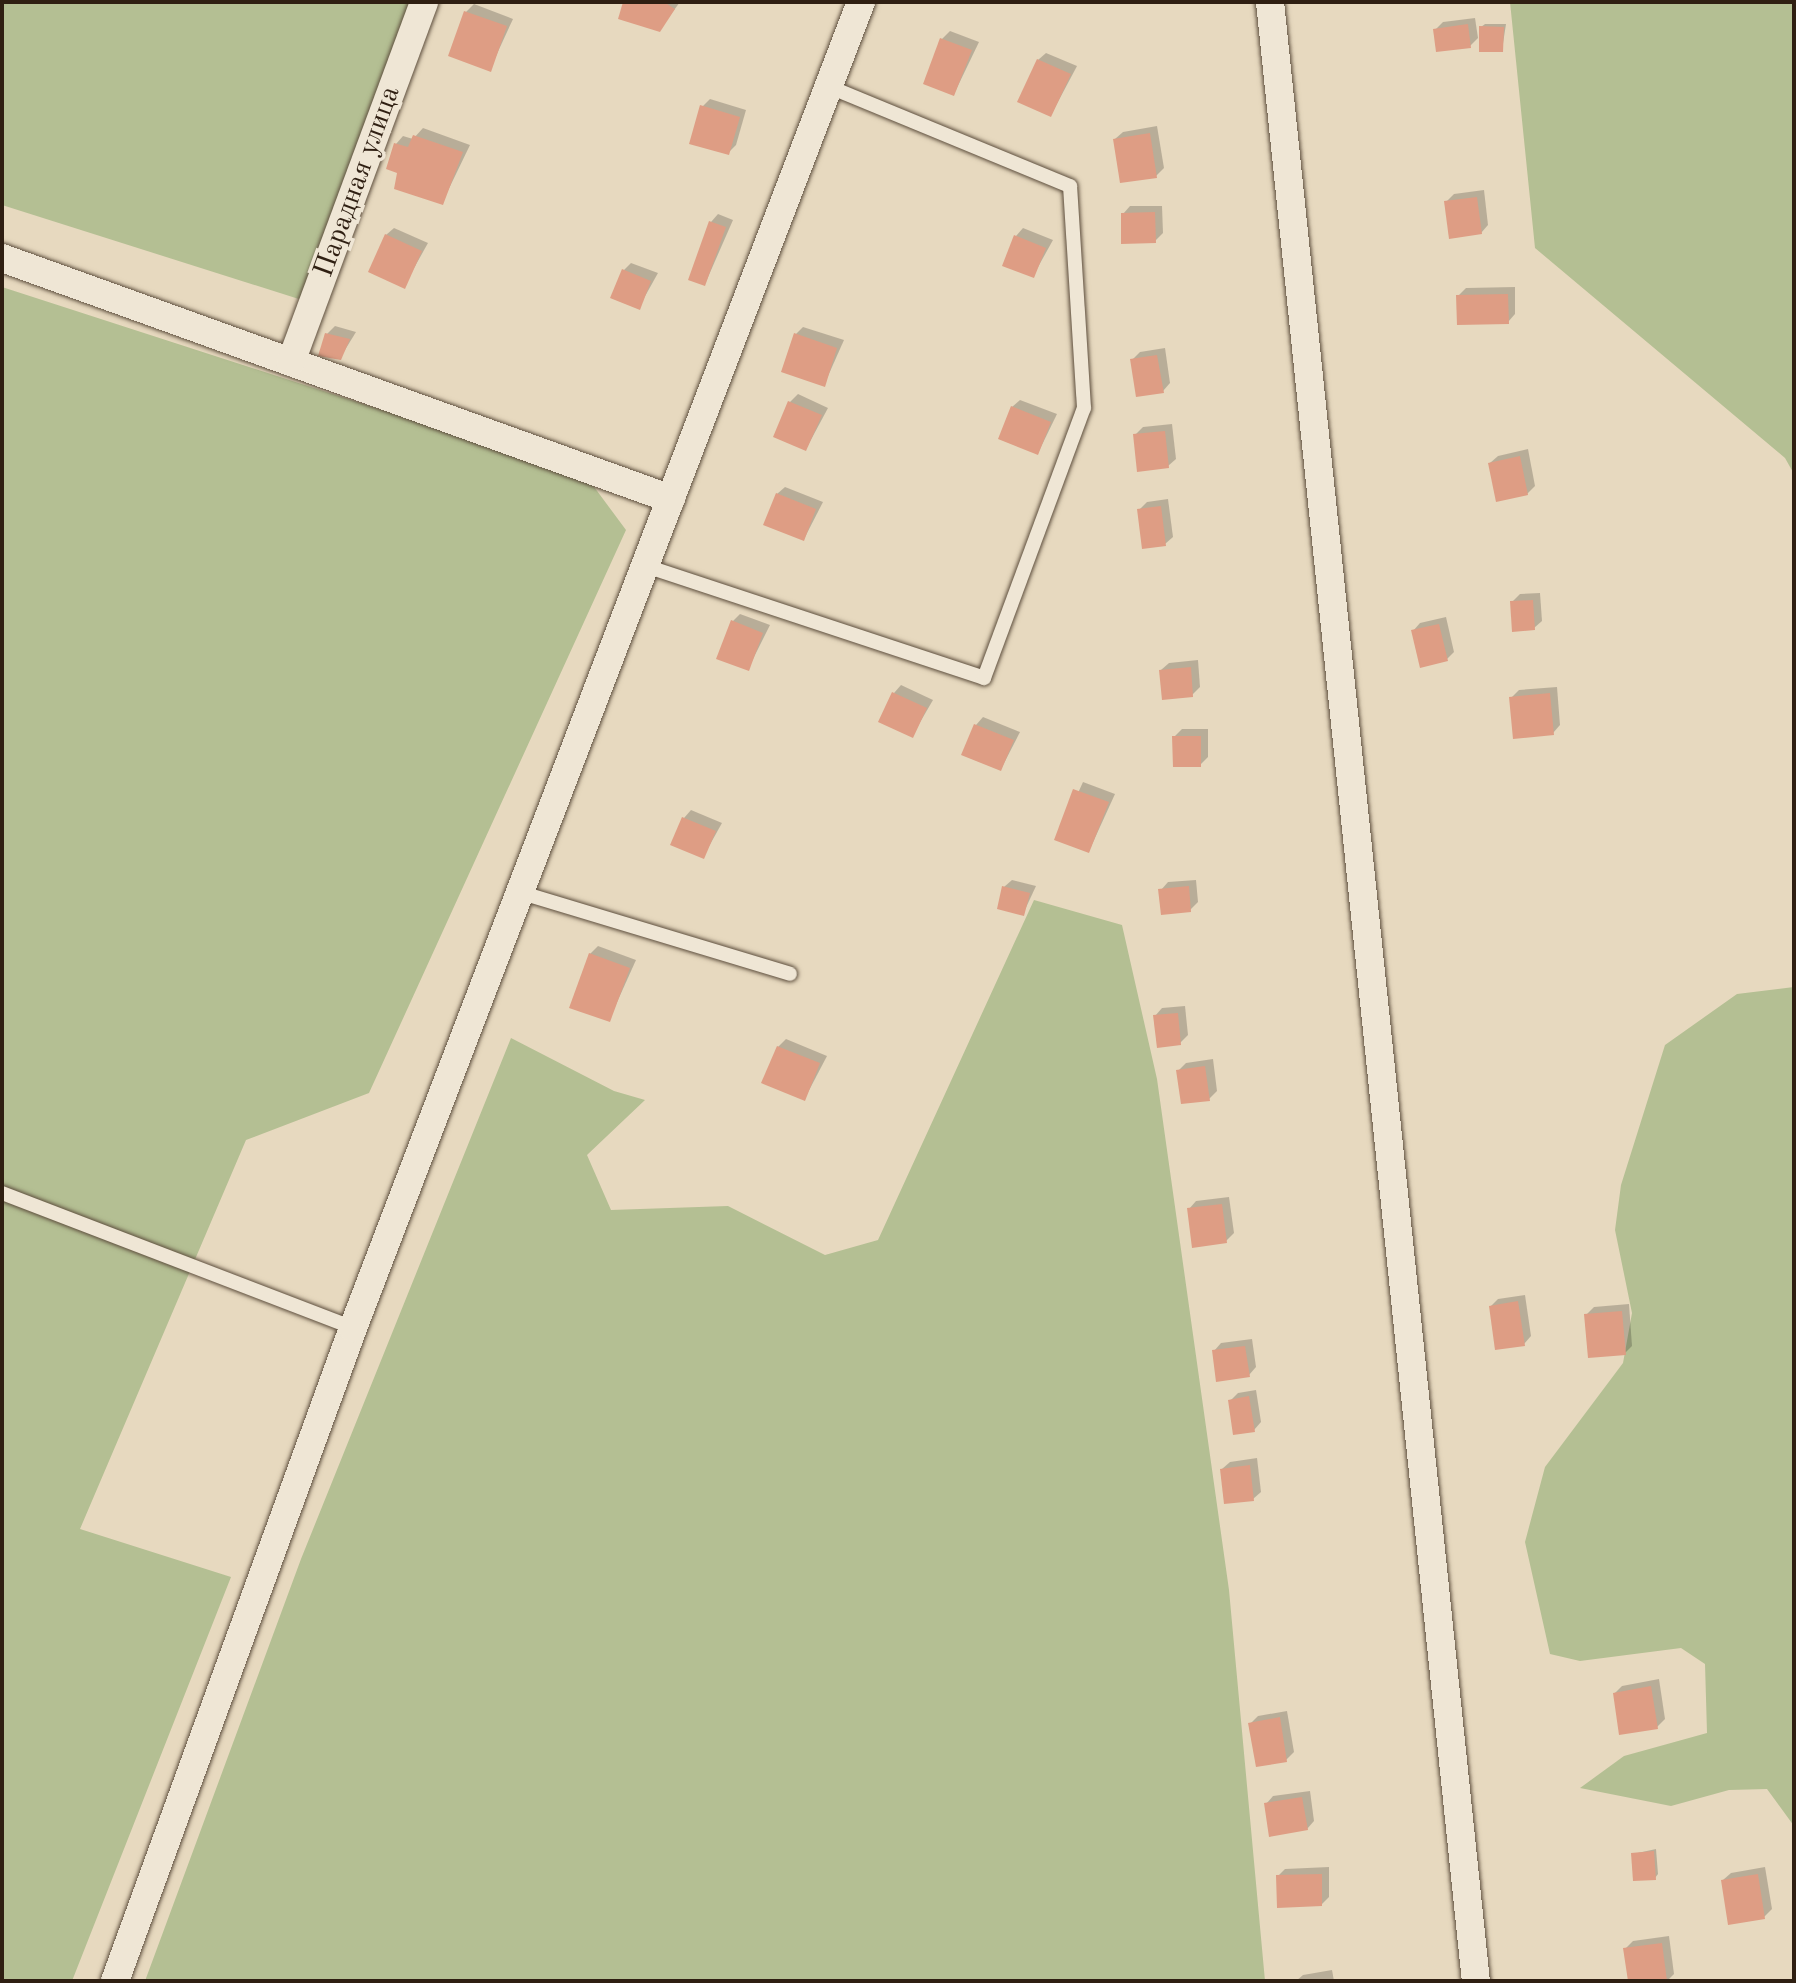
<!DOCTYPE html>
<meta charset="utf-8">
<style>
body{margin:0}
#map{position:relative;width:1796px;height:1983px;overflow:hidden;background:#e7d9bf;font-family:"Old Standard TT",serif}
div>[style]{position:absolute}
.green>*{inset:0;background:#b4bf93}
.shadow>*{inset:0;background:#0003}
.building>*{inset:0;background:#de9d84}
.roads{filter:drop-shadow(0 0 2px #5d4e3d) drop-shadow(0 0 2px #5d4e3d)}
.lane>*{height:14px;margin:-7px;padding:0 7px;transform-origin:7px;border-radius:7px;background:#efe6d5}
.street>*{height:28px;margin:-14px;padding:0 14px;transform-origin:14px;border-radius:14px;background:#efe6d5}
span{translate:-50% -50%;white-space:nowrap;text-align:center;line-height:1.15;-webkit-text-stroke:7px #efe6d5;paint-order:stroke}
.street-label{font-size:28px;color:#2f1f12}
.frame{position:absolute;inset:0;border:4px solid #2f1f12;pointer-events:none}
</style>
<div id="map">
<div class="green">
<i style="clip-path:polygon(2px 2px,412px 2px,324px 307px,2px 205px)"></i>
<i style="clip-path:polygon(1510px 2px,1794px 2px,1794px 474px,1785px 458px,1535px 248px)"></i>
<i style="clip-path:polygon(2px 287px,586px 476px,626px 530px,369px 1093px,246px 1140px,80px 1529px,231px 1577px,72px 1981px,2px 1981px)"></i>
<i style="clip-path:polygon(1034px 900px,1122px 925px,1157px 1079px,1229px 1590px,1265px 1981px,145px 1981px,301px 1559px,511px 1038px,614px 1091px,645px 1100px,587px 1155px,611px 1210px,728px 1206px,825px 1255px,878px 1240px)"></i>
<i style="clip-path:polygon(1794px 987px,1794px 1826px,1767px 1789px,1729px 1790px,1671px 1806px,1580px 1788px,1624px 1756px,1707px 1733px,1705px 1664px,1681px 1648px,1580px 1661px,1550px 1654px,1525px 1542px,1545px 1467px,1623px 1363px,1632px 1313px,1615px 1230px,1621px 1185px,1665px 1045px,1737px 994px)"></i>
</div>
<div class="shadow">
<i style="clip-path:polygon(625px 2px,680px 2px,660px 29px)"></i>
<i style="clip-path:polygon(474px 4px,513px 19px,490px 69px,466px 12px)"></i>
<i style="clip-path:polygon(1475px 18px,1478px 38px,1470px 46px,1436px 29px,1443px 22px)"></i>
<i style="clip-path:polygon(1485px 24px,1506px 24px,1502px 50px,1481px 27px)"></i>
<i style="clip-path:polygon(950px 31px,979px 42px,954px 94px,942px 39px)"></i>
<i style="clip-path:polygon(1046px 53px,1077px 66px,1051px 115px,1038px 60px)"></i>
<i style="clip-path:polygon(710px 99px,746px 110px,736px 145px,728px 153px,702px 107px)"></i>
<i style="clip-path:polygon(1157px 126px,1164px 168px,1156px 176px,1115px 139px,1123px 132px)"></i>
<i style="clip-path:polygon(423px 128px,470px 145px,442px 203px,396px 144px,403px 136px,413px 139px)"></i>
<i style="clip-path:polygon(1484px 190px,1488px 225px,1481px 233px,1446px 202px,1454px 194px)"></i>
<i style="clip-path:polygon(1130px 206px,1162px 206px,1163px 233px,1155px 241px,1123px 214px)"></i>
<i style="clip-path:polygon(718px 214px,733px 220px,705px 284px,711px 222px)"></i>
<i style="clip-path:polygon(394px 228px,428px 243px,404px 286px,386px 235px)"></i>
<i style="clip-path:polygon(1023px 228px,1053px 240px,1033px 276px,1016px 236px)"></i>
<i style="clip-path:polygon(631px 263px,658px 273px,639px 307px,624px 270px)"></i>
<i style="clip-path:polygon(1515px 287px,1515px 314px,1508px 322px,1458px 296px,1466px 288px)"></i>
<i style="clip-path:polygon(335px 326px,356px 332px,340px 358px,327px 334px)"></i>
<i style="clip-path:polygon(803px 327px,844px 340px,824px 385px,796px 334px)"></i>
<i style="clip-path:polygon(1165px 348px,1170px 383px,1163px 391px,1132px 360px,1140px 352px)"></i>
<i style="clip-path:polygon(798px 394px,828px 408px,806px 449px,790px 402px)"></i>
<i style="clip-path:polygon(1020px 400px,1057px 414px,1038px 453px,1012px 407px)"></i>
<i style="clip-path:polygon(1172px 424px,1176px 459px,1168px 466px,1135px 435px,1143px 427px)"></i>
<i style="clip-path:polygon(1528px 449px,1535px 486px,1527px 494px,1490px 463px,1498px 456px)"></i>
<i style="clip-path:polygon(785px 487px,823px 502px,804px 539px,777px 494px)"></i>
<i style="clip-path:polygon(1168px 499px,1173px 537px,1165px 544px,1139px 510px,1147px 502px)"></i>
<i style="clip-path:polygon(1540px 593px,1542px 621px,1534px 628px,1512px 602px,1520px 594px)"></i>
<i style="clip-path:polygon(740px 614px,770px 625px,748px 669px,733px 621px)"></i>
<i style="clip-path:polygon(1446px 617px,1454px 652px,1447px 659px,1413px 631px,1420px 623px)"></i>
<i style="clip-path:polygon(1198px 660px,1200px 687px,1192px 695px,1161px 670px,1169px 663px)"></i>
<i style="clip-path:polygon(901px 685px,933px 700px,912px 736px,894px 693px)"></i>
<i style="clip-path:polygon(1557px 687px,1560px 725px,1553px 733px,1511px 698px,1519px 690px)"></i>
<i style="clip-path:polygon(983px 717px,1020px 732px,1001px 769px,976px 725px)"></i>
<i style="clip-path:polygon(1182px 729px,1208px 729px,1208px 757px,1200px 765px,1174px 737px)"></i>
<i style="clip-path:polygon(1083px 782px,1115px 794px,1089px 851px,1057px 839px)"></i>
<i style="clip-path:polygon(691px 810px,722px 823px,703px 857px,684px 818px)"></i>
<i style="clip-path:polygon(1012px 880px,1036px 886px,1023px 914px,1004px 887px)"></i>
<i style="clip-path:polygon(1196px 880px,1198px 902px,1190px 910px,1161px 890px,1168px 882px)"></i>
<i style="clip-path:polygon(598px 946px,636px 960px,609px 1020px,590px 954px)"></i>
<i style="clip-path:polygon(1185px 1006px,1188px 1035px,1180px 1043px,1155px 1016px,1162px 1008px)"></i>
<i style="clip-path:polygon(786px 1039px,827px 1056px,805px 1098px,778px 1047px)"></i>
<i style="clip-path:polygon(1213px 1059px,1217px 1091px,1209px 1099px,1178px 1071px,1186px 1063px)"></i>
<i style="clip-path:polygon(1229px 1197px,1234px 1233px,1226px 1241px,1189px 1209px,1196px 1201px)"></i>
<i style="clip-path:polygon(1525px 1295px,1531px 1336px,1524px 1344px,1491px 1306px,1498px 1299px)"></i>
<i style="clip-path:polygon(1629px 1304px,1632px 1346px,1625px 1353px,1586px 1315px,1594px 1307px)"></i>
<i style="clip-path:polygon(1252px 1339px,1256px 1367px,1249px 1375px,1214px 1351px,1221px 1343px)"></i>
<i style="clip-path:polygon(1256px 1390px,1261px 1422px,1254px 1430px,1230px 1401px,1238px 1393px)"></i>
<i style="clip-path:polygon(1257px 1458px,1261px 1492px,1253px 1499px,1222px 1469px,1230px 1462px)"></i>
<i style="clip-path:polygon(1659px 1679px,1665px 1719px,1657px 1727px,1615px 1693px,1622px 1686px)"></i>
<i style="clip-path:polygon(1287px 1711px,1294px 1752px,1286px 1760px,1251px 1723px,1258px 1716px)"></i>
<i style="clip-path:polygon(1310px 1791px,1314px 1821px,1307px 1829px,1266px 1804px,1273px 1796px)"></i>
<i style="clip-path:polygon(1656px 1849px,1658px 1874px,1655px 1878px,1633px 1854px)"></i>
<i style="clip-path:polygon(1329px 1867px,1329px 1897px,1322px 1904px,1278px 1876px,1285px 1869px)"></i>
<i style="clip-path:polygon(1765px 1867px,1772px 1909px,1764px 1917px,1723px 1880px,1731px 1873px)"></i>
<i style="clip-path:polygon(1669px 1936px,1674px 1974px,1667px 1981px,1630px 1981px,1625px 1949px,1633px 1941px)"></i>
<i style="clip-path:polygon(1332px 1970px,1334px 1981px,1296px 1981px,1303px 1975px)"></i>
</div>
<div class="building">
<i style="clip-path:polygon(623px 2px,664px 2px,675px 9px,660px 32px,618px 19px)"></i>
<i style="clip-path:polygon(464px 11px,507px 26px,491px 72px,448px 56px)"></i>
<i style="clip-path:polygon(1468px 24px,1471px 48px,1436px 52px,1433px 29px)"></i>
<i style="clip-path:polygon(1479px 26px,1504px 27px,1503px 52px,1479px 52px)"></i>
<i style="clip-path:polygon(940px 38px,972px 50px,954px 96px,923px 84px)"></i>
<i style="clip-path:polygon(1037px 59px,1071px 74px,1051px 117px,1017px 102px)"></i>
<i style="clip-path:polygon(700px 105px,740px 117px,729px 155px,689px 144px)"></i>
<i style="clip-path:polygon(1150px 133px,1157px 178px,1120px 183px,1113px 139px)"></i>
<i style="clip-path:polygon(413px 135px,463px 152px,443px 205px,394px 189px,397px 173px,386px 169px,394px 143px,408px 147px)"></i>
<i style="clip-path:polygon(1477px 197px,1482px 234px,1449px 239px,1444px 201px)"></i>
<i style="clip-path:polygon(1155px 212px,1156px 243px,1121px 244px,1121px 213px)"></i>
<i style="clip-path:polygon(709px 221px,726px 227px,705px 286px,688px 280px)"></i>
<i style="clip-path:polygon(385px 234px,422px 251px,405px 289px,368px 272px)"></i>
<i style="clip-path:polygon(1014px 235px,1046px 248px,1034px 278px,1002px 266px)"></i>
<i style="clip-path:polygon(622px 269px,651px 281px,640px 310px,610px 298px)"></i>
<i style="clip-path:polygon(1508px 294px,1509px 324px,1457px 325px,1456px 295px)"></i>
<i style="clip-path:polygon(325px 333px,350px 339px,341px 360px,318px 356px)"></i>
<i style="clip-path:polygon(794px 333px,837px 348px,825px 387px,781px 372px)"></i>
<i style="clip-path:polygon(1157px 355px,1164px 393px,1136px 397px,1130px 359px)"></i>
<i style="clip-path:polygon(788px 401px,822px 415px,806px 451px,773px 437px)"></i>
<i style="clip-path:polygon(1011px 406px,1051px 422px,1038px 455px,998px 439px)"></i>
<i style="clip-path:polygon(1165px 431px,1169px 468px,1137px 472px,1133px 434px)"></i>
<i style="clip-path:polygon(1520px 456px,1528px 495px,1496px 502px,1488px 463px)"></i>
<i style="clip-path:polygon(776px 493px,816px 509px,804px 541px,763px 525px)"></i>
<i style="clip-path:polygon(1161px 506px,1166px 546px,1142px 549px,1137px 509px)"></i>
<i style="clip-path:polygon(1533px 600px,1535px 630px,1512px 632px,1510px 601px)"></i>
<i style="clip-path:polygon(731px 620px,763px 633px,749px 671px,716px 659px)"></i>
<i style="clip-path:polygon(1439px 624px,1448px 661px,1420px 668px,1411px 630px)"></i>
<i style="clip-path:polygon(1191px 667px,1193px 697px,1162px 700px,1159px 670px)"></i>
<i style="clip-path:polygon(892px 692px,927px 708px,913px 738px,878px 722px)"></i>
<i style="clip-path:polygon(1550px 693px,1554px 735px,1513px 739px,1509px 697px)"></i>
<i style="clip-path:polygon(974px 724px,1014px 740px,1001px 771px,961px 755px)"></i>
<i style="clip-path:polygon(1172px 736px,1201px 736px,1201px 767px,1173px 767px)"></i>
<i style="clip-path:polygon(1073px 789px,1109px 802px,1089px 853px,1054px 840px)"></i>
<i style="clip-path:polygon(682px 817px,716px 831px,704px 859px,670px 845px)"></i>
<i style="clip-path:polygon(1002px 886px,1030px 893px,1024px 916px,997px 909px)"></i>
<i style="clip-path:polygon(1189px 886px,1191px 912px,1161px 915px,1158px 889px)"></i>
<i style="clip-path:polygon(589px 953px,630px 968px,610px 1022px,569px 1008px)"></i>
<i style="clip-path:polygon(1178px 1013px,1181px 1045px,1157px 1048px,1153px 1015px)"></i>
<i style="clip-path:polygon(777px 1046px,820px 1063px,805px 1101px,761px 1083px)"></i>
<i style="clip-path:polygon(1205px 1066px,1210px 1101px,1181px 1104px,1176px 1070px)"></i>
<i style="clip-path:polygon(1222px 1204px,1227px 1243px,1192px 1248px,1187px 1208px)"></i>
<i style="clip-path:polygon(1518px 1301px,1525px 1346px,1495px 1350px,1489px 1306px)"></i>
<i style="clip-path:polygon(1622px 1311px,1626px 1355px,1588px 1358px,1584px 1314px)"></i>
<i style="clip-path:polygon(1245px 1346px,1250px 1377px,1216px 1382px,1212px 1350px)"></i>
<i style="clip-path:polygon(1249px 1396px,1255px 1432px,1233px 1435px,1228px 1400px)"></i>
<i style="clip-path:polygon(1250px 1465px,1254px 1501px,1224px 1504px,1220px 1469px)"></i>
<i style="clip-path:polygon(1651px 1686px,1658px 1729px,1619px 1735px,1613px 1693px)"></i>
<i style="clip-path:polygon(1280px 1717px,1287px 1762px,1256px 1767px,1248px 1723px)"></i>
<i style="clip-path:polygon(1302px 1797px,1308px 1830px,1269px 1837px,1264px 1803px)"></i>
<i style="clip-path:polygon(1654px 1851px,1656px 1880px,1633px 1881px,1631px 1853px)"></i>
<i style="clip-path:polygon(1322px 1874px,1322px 1906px,1277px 1908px,1276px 1875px)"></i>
<i style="clip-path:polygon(1758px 1874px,1765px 1919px,1728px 1925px,1721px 1880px)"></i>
<i style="clip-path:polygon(1662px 1943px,1667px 1981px,1628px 1981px,1623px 1948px)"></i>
</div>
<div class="roads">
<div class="lane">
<i style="left:646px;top:566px;width:356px;rotate:18.3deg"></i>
<i style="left:984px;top:678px;width:288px;rotate:-69.7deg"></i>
<i style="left:1084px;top:408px;width:222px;rotate:-93.6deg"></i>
<i style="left:1070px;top:186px;width:260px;rotate:-157.6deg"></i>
<i style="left:519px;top:892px;width:283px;rotate:16.8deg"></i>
<i style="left:2px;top:1193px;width:376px;rotate:21deg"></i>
</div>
<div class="street">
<i style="left:1270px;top:2px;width:1990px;rotate:84.06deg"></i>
<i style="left:2px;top:258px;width:711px;rotate:19.81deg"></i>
<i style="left:291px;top:362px;width:384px;rotate:-69.7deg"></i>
<i style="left:115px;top:1981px;width:695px;rotate:-69.97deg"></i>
<i style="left:353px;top:1328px;width:1420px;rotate:-69.04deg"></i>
</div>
</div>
<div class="street-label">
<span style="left:358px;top:182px;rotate:-70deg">Парадная улица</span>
</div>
<div class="frame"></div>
</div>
